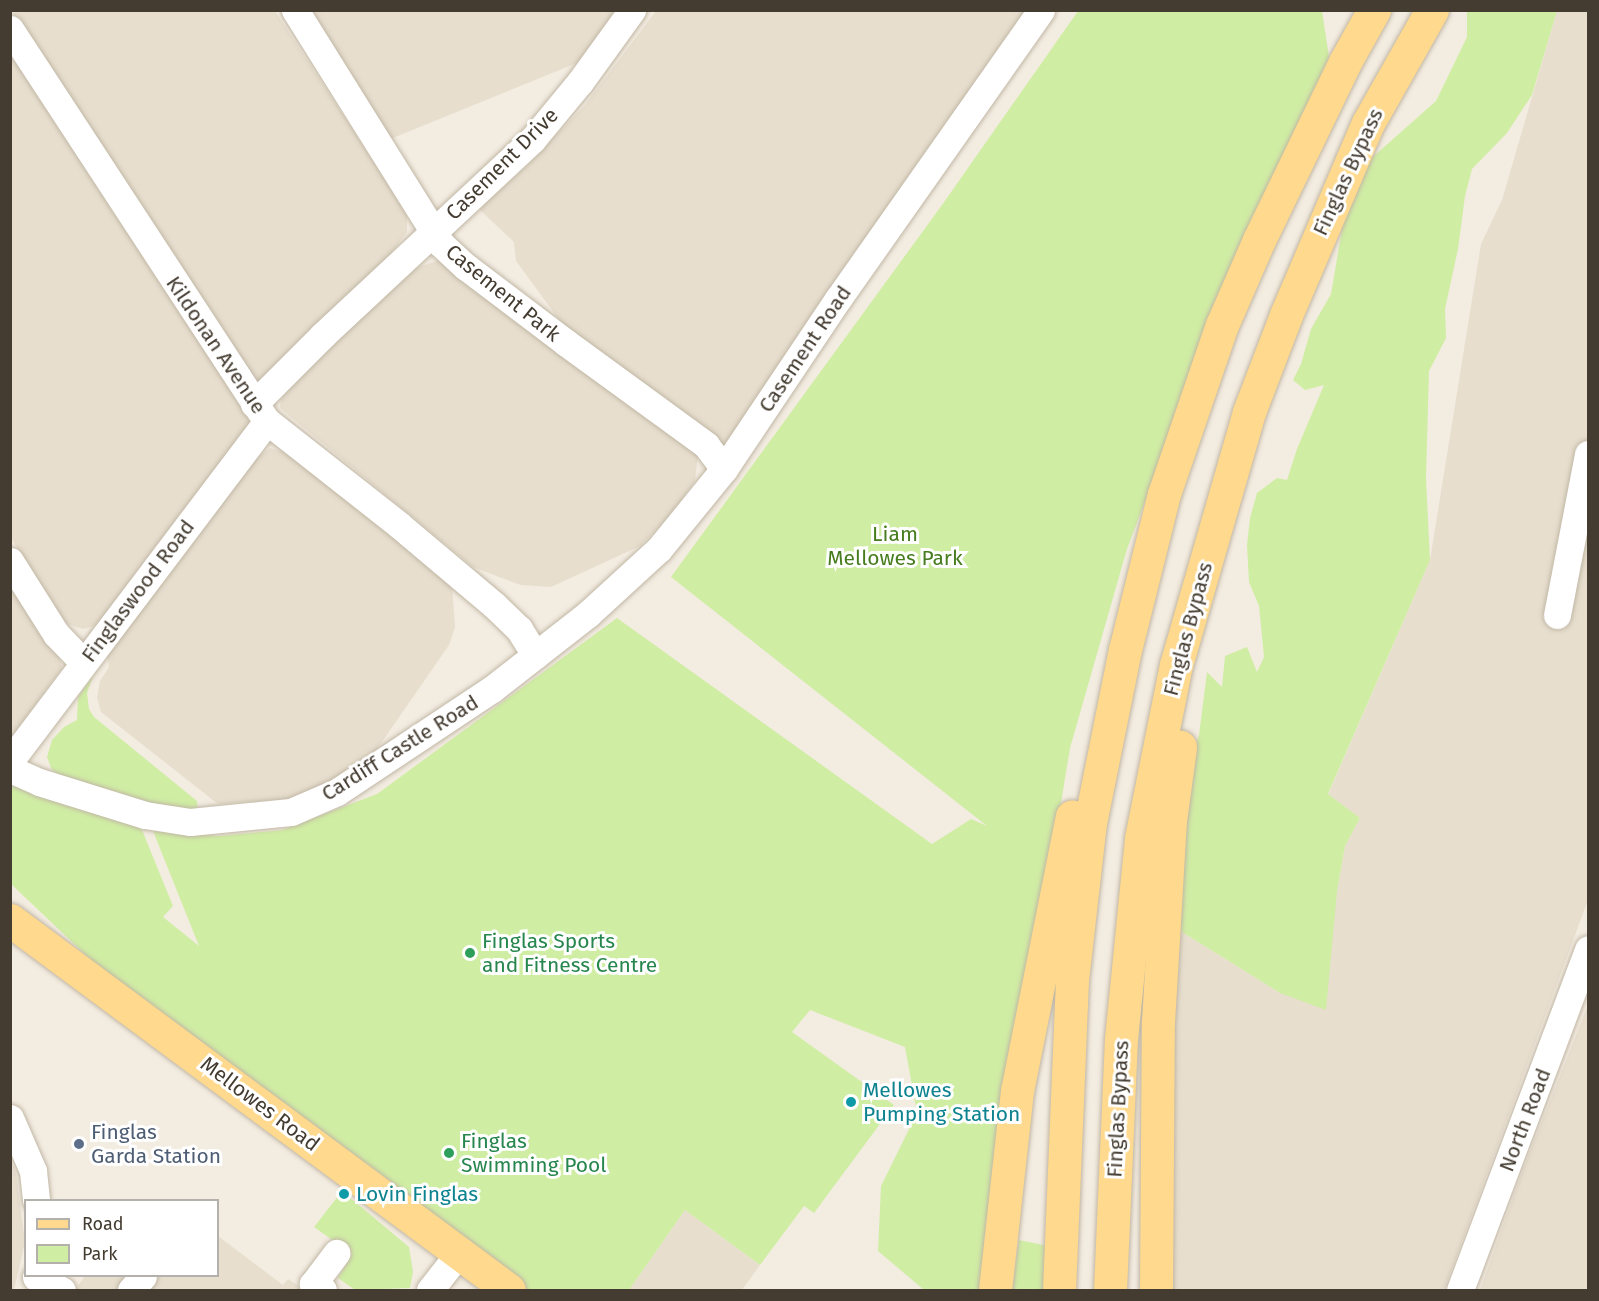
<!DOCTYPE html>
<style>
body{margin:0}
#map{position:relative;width:1599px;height:1301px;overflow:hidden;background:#f3ece1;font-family:"Fira Sans",sans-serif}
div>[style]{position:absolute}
.residential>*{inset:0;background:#e7dece}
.green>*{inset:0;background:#d0eda4}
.roads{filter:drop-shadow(0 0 2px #c1b7a5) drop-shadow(0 0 2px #c1b7a5)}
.minor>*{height:27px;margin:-13.5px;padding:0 13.5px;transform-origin:13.5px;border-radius:13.5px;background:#fff}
.major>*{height:33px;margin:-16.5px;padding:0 16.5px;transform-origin:16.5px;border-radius:16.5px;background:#ffd98d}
.dots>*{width:16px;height:16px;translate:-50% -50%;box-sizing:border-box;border:3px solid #fff;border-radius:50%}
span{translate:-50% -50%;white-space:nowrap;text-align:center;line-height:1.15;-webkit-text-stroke:6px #fff;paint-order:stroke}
.street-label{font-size:21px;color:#443c31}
.park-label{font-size:21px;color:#477c1f}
.leisure-label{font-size:21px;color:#27864d}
.left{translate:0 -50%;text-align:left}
.culture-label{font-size:21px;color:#0d838f}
.service-label{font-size:21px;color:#4e5e75}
.frame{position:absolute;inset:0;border:12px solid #443c31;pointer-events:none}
.legend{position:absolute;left:24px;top:1199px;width:195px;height:78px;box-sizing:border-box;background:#fff;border:2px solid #b4b1ad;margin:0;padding:8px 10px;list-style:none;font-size:18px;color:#443c31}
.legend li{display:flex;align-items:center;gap:12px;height:30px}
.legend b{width:30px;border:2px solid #b4b1ad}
</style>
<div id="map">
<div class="residential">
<i style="clip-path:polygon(12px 11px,275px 11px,407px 213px,407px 232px,385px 261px,267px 380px,254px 384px,225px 349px)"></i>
<i style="clip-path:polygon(289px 11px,624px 11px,589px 58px,378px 144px)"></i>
<i style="clip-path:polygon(656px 11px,1040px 11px,723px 450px,569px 333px,516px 261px,514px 242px,479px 209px,530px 163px,585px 105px)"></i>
<i style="clip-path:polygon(1557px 11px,1588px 11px,1588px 900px,1444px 1290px,1159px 1290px,1165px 949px,1182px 932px,1280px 993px,1337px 892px,1345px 846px,1360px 818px,1328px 795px,1430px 560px,1481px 244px,1502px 200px)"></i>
<i style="clip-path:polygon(10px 54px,207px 355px,246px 405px,252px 424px,103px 624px,83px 629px,65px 623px,11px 538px)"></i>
<i style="clip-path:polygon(440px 260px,698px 454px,695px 481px,670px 516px,640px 546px,551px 587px,521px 585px,473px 567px,280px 408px,281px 400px,306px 364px,410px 270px)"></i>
<i style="clip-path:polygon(270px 448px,291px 454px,439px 568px,452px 586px,455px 627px,449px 645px,377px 749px,329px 783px,290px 799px,218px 804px,101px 712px,97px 698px,100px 681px,109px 667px,106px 646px,247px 465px)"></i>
<i style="clip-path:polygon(11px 590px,58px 652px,62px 668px,11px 738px)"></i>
<i style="clip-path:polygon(1588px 1005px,1588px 1290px,1480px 1290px,1524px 1167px)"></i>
<i style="clip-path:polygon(11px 1158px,16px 1174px,25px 1242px,14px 1290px,10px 1290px)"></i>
<i style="clip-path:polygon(685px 1210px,760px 1265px,742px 1290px,629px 1290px)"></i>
<i style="clip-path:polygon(218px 1236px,283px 1285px,288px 1279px,305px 1290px,75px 1290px,85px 1276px,218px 1276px)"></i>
</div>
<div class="green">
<i style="clip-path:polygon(1078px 11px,1322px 11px,1329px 57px,1220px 303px,1127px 549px,1070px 748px,981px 1290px,924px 1290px,878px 1251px,881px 1186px,917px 1113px,905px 1047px,810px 1010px,792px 1032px,894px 1105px,814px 1213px,804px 1206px,760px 1265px,685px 1210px,629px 1290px,523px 1290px,91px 960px,11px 884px,10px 791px,14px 785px,140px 825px,173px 906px,163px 917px,199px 946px,153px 831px,218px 836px,282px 830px,377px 794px,617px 618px,932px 844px,971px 819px,987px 826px,671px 577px,942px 205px)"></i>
<i style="clip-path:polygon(1467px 11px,1557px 11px,1532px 95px,1507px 133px,1472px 169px,1465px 196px,1458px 249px,1445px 309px,1446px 338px,1429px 371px,1426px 478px,1430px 560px,1328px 794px,1360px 818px,1345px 846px,1337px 892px,1326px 1010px,1280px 993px,1182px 932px,1173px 911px,1187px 773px,1199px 735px,1207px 672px,1222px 687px,1225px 656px,1247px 647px,1257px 672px,1264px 657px,1259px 606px,1249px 582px,1247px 545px,1250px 518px,1257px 493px,1277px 478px,1287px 480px,1297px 449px,1324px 385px,1305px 390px,1293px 380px,1301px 364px,1311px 329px,1331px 294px,1342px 229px,1366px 163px,1436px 101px,1467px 37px)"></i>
<i style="clip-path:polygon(93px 676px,87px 693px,89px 709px,94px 717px,197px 801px,198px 816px,89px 793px,52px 770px,47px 757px,52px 740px,64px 727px,77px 720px,78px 697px)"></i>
<i style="clip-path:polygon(342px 1191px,409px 1247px,413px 1272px,410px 1288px,355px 1290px,338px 1278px,352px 1254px,314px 1227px)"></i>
<i style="clip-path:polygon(1019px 1240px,1048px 1246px,1051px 1290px,1012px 1290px)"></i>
</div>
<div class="roads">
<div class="minor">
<i style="left:295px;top:10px;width:276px;rotate:58deg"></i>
<i style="left:441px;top:244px;width:34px;rotate:43deg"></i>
<i style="left:466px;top:267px;width:124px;rotate:37.1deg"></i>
<i style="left:565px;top:342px;width:175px;rotate:36.1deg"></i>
<i style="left:706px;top:445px;width:30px;rotate:53deg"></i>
<i style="left:10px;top:29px;width:469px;rotate:56.8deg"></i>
<i style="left:267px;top:421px;width:168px;rotate:38.2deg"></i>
<i style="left:399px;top:525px;width:124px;rotate:40.1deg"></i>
<i style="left:494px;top:605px;width:35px;rotate:44deg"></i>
<i style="left:519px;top:629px;width:31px;rotate:58deg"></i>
<i style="left:254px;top:404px;width:98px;rotate:-45deg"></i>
<i style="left:323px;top:335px;width:286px;rotate:-43deg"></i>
<i style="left:532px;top:140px;width:75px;rotate:-50.4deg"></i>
<i style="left:580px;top:82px;width:89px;rotate:-54.2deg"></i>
<i style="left:10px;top:561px;width:86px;rotate:57.8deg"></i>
<i style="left:56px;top:634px;width:39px;rotate:46deg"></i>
<i style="left:1557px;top:615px;width:164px;rotate:-79.1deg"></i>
<i style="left:10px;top:761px;width:426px;rotate:-52.9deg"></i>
<i style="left:10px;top:769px;width:32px;rotate:24deg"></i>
<i style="left:39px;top:782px;width:111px;rotate:17.3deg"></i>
<i style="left:145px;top:815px;width:46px;rotate:8.8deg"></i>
<i style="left:190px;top:822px;width:101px;rotate:-5.7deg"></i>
<i style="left:291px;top:812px;width:50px;rotate:-23.5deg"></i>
<i style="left:337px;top:792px;width:186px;rotate:-33.6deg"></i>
<i style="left:492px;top:689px;width:122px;rotate:-38deg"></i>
<i style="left:588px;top:614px;width:96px;rotate:-42.5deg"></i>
<i style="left:659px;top:549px;width:103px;rotate:-50.9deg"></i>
<i style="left:724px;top:469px;width:205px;rotate:-56.2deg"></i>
<i style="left:838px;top:299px;width:353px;rotate:-54.9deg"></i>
<i style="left:10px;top:1118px;width:58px;rotate:66.5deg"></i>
<i style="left:33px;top:1171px;width:29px;rotate:84deg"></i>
<i style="left:36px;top:1277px;width:29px;rotate:27deg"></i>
<i style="left:131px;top:1290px;width:18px;rotate:-49deg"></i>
<i style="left:323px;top:1290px;width:12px;rotate:-149deg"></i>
<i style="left:313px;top:1284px;width:39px;rotate:-53deg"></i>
<i style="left:430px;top:1290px;width:47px;rotate:-51.9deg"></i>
<i style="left:1460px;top:1290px;width:364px;rotate:-69.4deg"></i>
</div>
<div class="major">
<i style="left:10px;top:920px;width:621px;rotate:36.56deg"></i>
<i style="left:995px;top:1290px;width:200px;rotate:-83.7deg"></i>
<i style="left:1017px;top:1091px;width:280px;rotate:-78.7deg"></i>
<i style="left:1059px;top:1290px;width:310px;rotate:-87.6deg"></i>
<i style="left:1072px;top:980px;width:158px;rotate:-83.5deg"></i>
<i style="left:1090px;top:823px;width:177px;rotate:-78.6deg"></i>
<i style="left:1125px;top:650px;width:161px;rotate:-76deg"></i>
<i style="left:1164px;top:494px;width:179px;rotate:-71.1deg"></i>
<i style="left:1222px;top:325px;width:93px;rotate:-66.5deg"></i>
<i style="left:1259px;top:240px;width:198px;rotate:-64.2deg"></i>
<i style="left:1345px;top:62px;width:60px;rotate:-60.9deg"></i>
<i style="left:1110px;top:1290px;width:251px;rotate:-87.5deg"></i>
<i style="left:1121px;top:1039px;width:202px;rotate:-84.3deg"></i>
<i style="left:1141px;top:838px;width:177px;rotate:-78.6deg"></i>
<i style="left:1176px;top:665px;width:263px;rotate:-73.9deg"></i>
<i style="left:1249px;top:412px;width:104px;rotate:-69.1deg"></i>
<i style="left:1286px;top:315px;width:209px;rotate:-66.9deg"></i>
<i style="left:1368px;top:123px;width:130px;rotate:-60.5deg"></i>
<i style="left:1156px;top:1290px;width:268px;rotate:-89.6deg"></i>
<i style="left:1158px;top:1022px;width:201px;rotate:-86.6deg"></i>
<i style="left:1170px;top:821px;width:75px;rotate:-82.3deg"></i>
</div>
</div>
<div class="dots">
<i style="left:470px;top:953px;background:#2e9e5b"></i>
<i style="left:851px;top:1102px;background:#0f9aa8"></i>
<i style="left:79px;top:1144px;background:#5c6f8a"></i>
<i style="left:449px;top:1153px;background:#2e9e5b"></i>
<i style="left:344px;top:1194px;background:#0f9aa8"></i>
</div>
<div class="street-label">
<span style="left:502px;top:164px;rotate:-45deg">Casement Drive</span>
<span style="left:1348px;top:172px;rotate:-65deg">Finglas Bypass</span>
<span style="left:503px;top:293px;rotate:39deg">Casement Park</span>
<span style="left:216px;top:345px;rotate:56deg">Kildonan Avenue</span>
<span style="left:805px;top:349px;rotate:-56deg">Casement Road</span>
<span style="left:138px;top:591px;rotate:-53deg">Finglaswood Road</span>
<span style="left:1188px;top:629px;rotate:-75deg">Finglas Bypass</span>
<span style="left:400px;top:748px;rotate:-32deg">Cardiff Castle Road</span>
<span style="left:260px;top:1104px;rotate:37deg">Mellowes Road</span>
<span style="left:1118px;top:1109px;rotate:-87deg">Finglas Bypass</span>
<span style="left:1525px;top:1120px;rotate:-69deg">North Road</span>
</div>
<div class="park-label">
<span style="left:895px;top:546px">Liam<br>Mellowes Park</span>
</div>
<div class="leisure-label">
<span class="left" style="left:482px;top:953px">Finglas Sports<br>and Fitness Centre</span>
<span class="left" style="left:461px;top:1153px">Finglas<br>Swimming Pool</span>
</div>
<div class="culture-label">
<span class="left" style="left:863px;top:1102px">Mellowes<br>Pumping Station</span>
<span class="left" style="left:356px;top:1194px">Lovin Finglas</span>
</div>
<div class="service-label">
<span class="left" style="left:91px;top:1144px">Finglas<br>Garda Station</span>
</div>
<div class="frame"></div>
<ul class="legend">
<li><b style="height:8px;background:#ffd98d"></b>Road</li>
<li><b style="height:16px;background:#d0eda4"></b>Park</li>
</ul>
</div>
